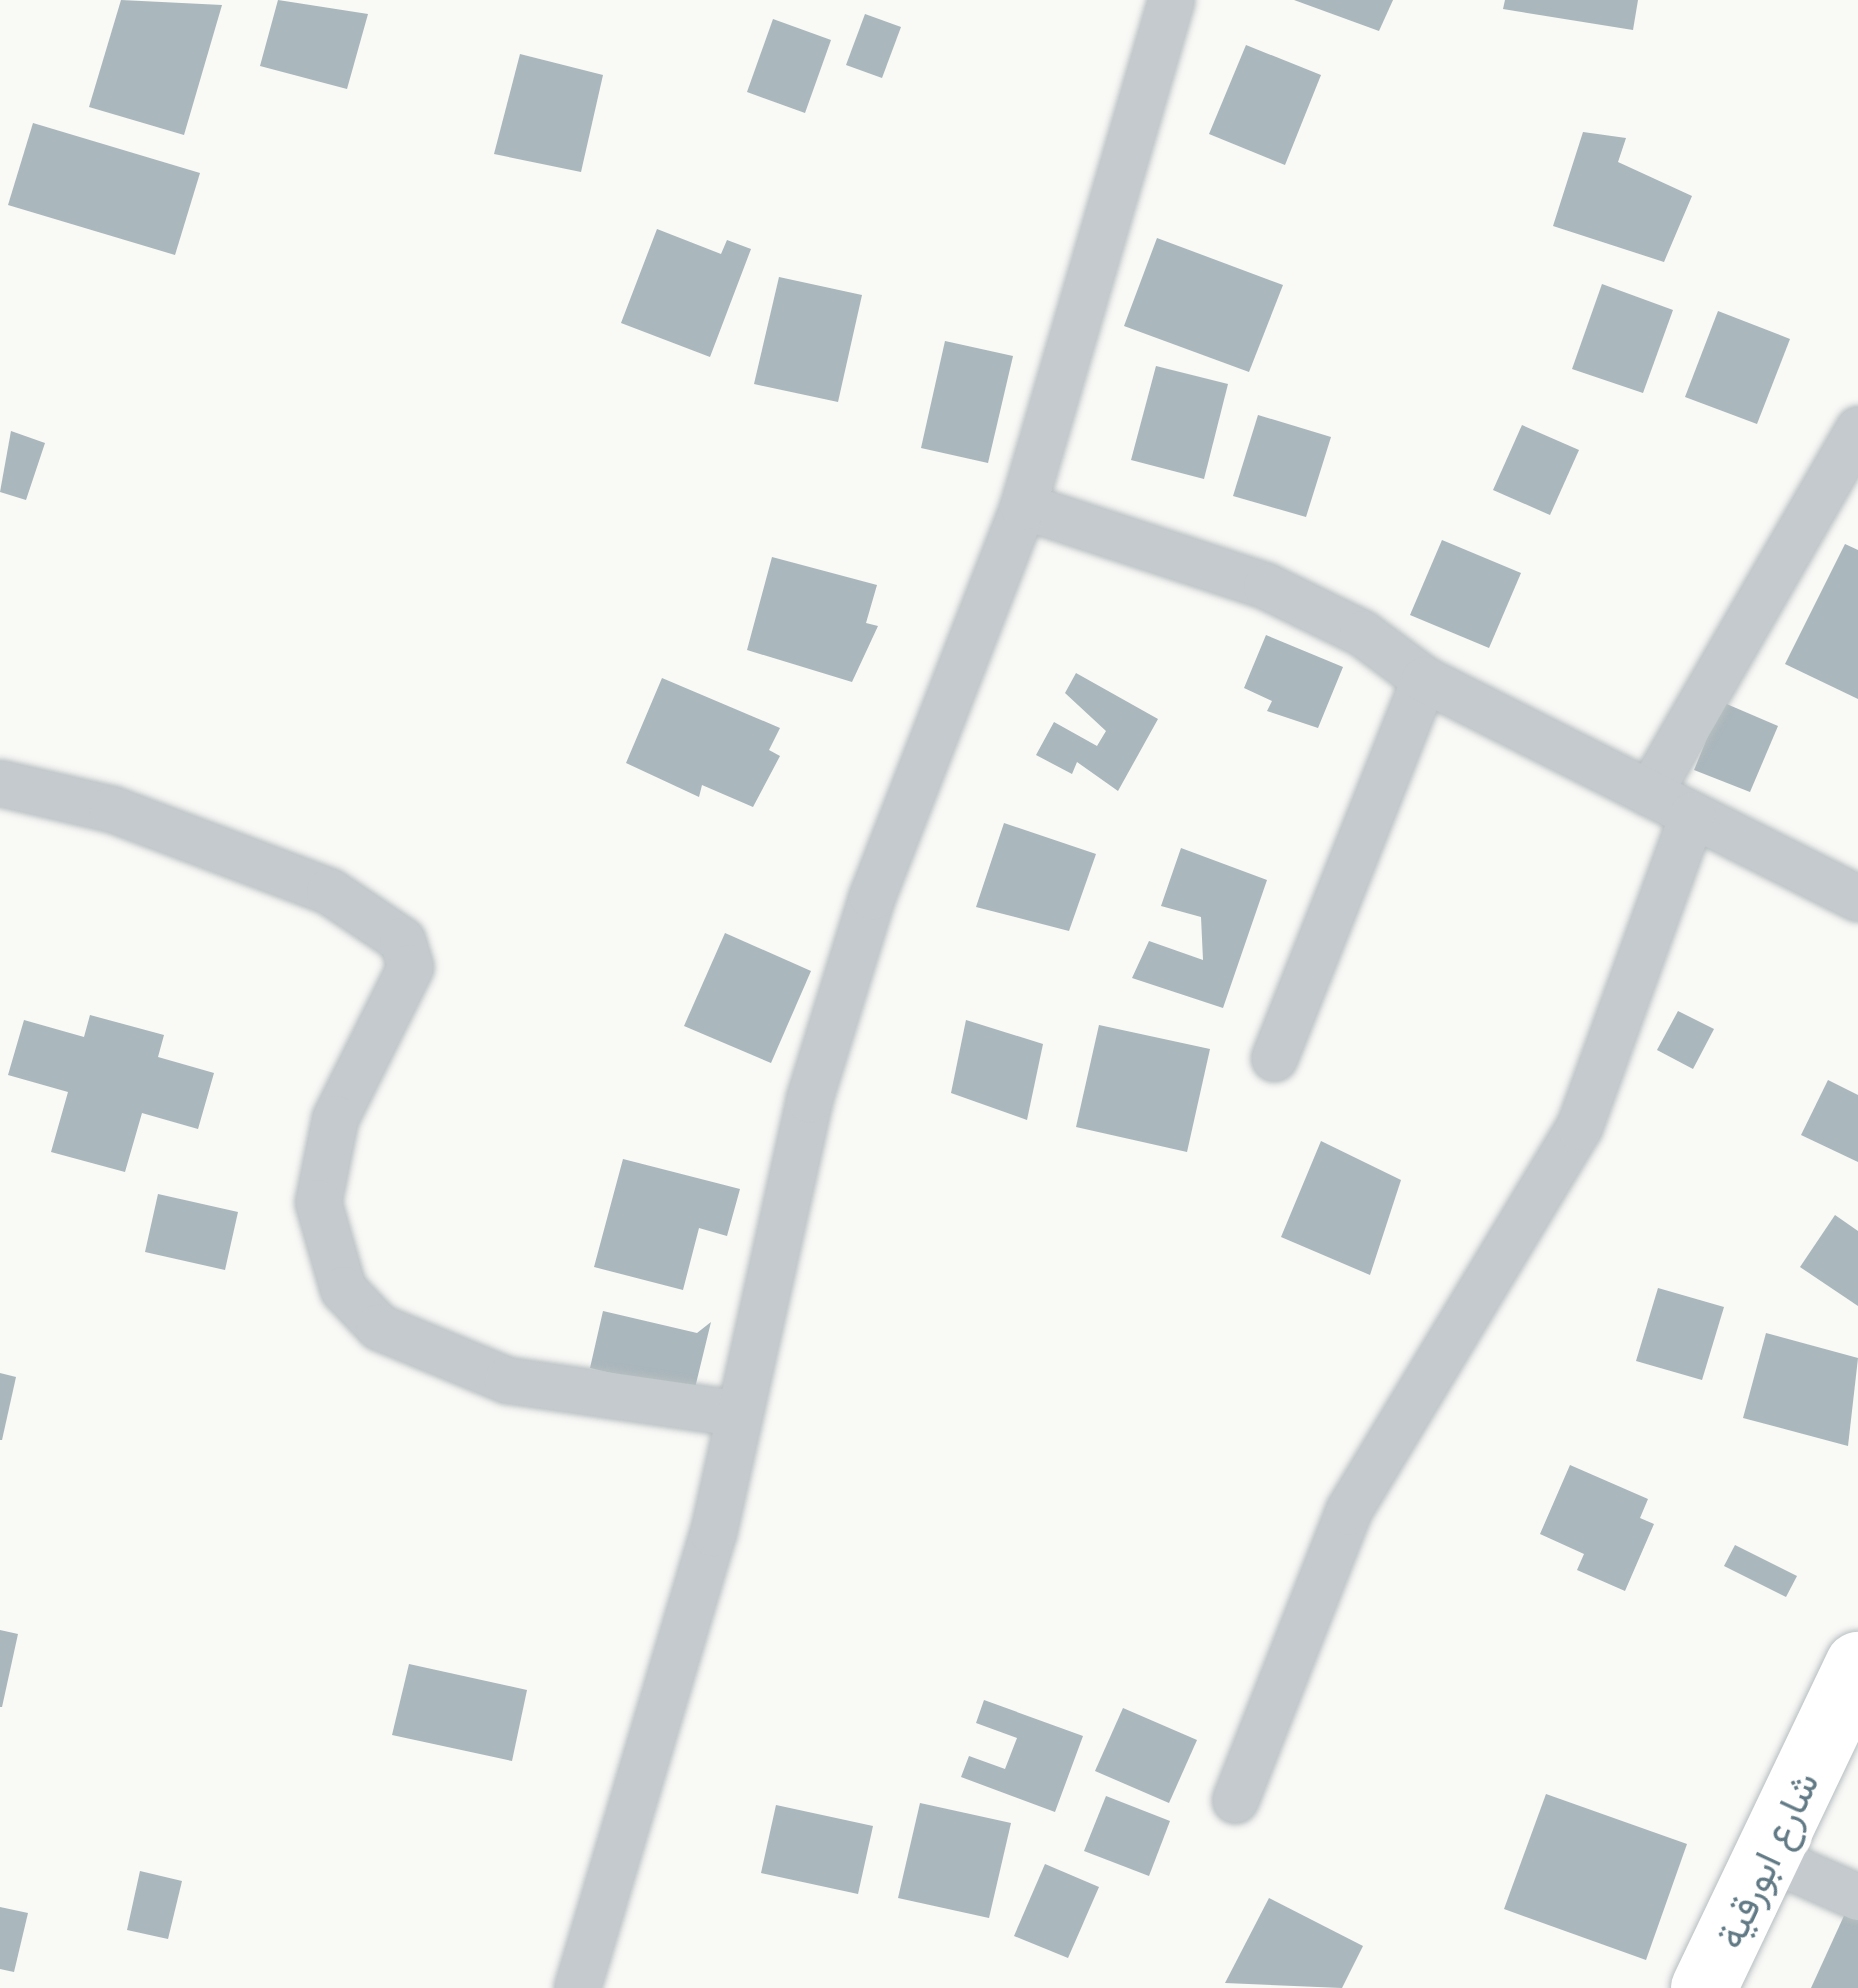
<!DOCTYPE html>
<meta charset="utf-8">
<style>
body{margin:0}
#map{position:relative;width:1858px;height:1988px;overflow:hidden;background:#f9f9f6;font-family:Montserrat,Vazirmatn,sans-serif}
div>[style]{position:absolute}
.building>*{inset:0;background:#aab7bc}
.roads{filter:drop-shadow(0 0 3px #b7bec1) drop-shadow(0 0 3px #b7bec1)}
.minor>*{height:45px;margin:-22.5px;padding:0 22.5px;transform-origin:22.5px;border-radius:22.5px;background:#c4cacd}
.primary>*{height:66px;margin:-33px;padding:0 33px;transform-origin:33px;border-radius:33px;background:#fff}
span{translate:-50% -50%;white-space:nowrap;text-align:center;line-height:1.15;-webkit-text-stroke:12px #fff;paint-order:stroke}
.street-label{font-size:39px;color:#617a85}
</style>
<div id="map">
<div class="building">
<i style="clip-path:polygon(121px 0,222px 5px,184px 135px,89px 107px)"></i>
<i style="clip-path:polygon(278px 0,368px 14px,347px 89px,260px 66px)"></i>
<i style="clip-path:polygon(1294px 0,1393px 0,1379px 31px)"></i>
<i style="clip-path:polygon(1505px 0,1638px 0,1633px 30px,1503px 9px)"></i>
<i style="clip-path:polygon(865px 14px,901px 27px,882px 78px,846px 65px)"></i>
<i style="clip-path:polygon(773px 19px,831px 40px,805px 113px,747px 92px)"></i>
<i style="clip-path:polygon(1246px 45px,1321px 75px,1285px 165px,1209px 134px)"></i>
<i style="clip-path:polygon(520px 54px,603px 75px,581px 172px,494px 154px)"></i>
<i style="clip-path:polygon(33px 123px,200px 173px,175px 255px,8px 205px)"></i>
<i style="clip-path:polygon(1583px 132px,1626px 138px,1618px 162px,1692px 196px,1664px 262px,1553px 226px)"></i>
<i style="clip-path:polygon(657px 229px,721px 254px,727px 240px,751px 249px,710px 357px,621px 323px)"></i>
<i style="clip-path:polygon(1157px 238px,1283px 285px,1249px 372px,1124px 326px)"></i>
<i style="clip-path:polygon(779px 277px,862px 295px,838px 402px,754px 384px)"></i>
<i style="clip-path:polygon(1602px 284px,1673px 310px,1643px 393px,1572px 369px)"></i>
<i style="clip-path:polygon(1718px 311px,1790px 339px,1757px 424px,1685px 397px)"></i>
<i style="clip-path:polygon(945px 341px,1013px 356px,988px 463px,921px 448px)"></i>
<i style="clip-path:polygon(1156px 366px,1228px 384px,1204px 479px,1131px 460px)"></i>
<i style="clip-path:polygon(1258px 415px,1331px 437px,1306px 517px,1233px 496px)"></i>
<i style="clip-path:polygon(1522px 425px,1579px 450px,1550px 515px,1493px 490px)"></i>
<i style="clip-path:polygon(11px 431px,45px 443px,26px 500px,0 492px)"></i>
<i style="clip-path:polygon(1442px 540px,1521px 573px,1489px 648px,1410px 615px)"></i>
<i style="clip-path:polygon(1845px 544px,1858px 550px,1858px 699px,1785px 664px)"></i>
<i style="clip-path:polygon(772px 557px,877px 585px,866px 623px,878px 626px,852px 682px,747px 650px)"></i>
<i style="clip-path:polygon(1266px 635px,1343px 667px,1318px 728px,1267px 711px,1272px 701px,1244px 688px)"></i>
<i style="clip-path:polygon(1076px 673px,1158px 719px,1118px 791px,1077px 762px,1072px 774px,1036px 755px,1054px 722px,1097px 746px,1106px 731px,1065px 693px)"></i>
<i style="clip-path:polygon(662px 678px,780px 728px,769px 750px,780px 756px,753px 807px,702px 785px,699px 797px,626px 763px)"></i>
<i style="clip-path:polygon(1722px 702px,1778px 726px,1750px 792px,1694px 770px)"></i>
<i style="clip-path:polygon(1004px 823px,1096px 854px,1069px 931px,976px 907px)"></i>
<i style="clip-path:polygon(1181px 848px,1267px 880px,1223px 1008px,1132px 978px,1149px 941px,1203px 960px,1201px 917px,1161px 906px)"></i>
<i style="clip-path:polygon(725px 933px,811px 971px,771px 1063px,684px 1026px)"></i>
<i style="clip-path:polygon(1678px 1011px,1714px 1029px,1693px 1069px,1657px 1050px)"></i>
<i style="clip-path:polygon(90px 1015px,164px 1035px,158px 1057px,214px 1073px,198px 1129px,142px 1113px,125px 1172px,51px 1152px,68px 1092px,8px 1075px,24px 1020px,84px 1037px)"></i>
<i style="clip-path:polygon(966px 1020px,1043px 1044px,1027px 1120px,951px 1093px)"></i>
<i style="clip-path:polygon(1099px 1025px,1210px 1049px,1187px 1152px,1076px 1127px)"></i>
<i style="clip-path:polygon(1828px 1080px,1858px 1095px,1858px 1162px,1801px 1135px)"></i>
<i style="clip-path:polygon(1321px 1141px,1401px 1180px,1370px 1275px,1281px 1237px)"></i>
<i style="clip-path:polygon(623px 1159px,740px 1189px,727px 1236px,699px 1228px,683px 1290px,594px 1267px)"></i>
<i style="clip-path:polygon(158px 1194px,238px 1212px,225px 1270px,145px 1252px)"></i>
<i style="clip-path:polygon(1835px 1215px,1858px 1231px,1858px 1306px,1800px 1267px)"></i>
<i style="clip-path:polygon(1658px 1288px,1724px 1307px,1702px 1380px,1636px 1361px)"></i>
<i style="clip-path:polygon(603px 1311px,697px 1333px,711px 1322px,694px 1392px,590px 1368px)"></i>
<i style="clip-path:polygon(1766px 1333px,1858px 1358px,1848px 1446px,1743px 1418px)"></i>
<i style="clip-path:polygon(0 1373px,16px 1377px,2px 1440px,0 1440px)"></i>
<i style="clip-path:polygon(1570px 1465px,1648px 1499px,1640px 1518px,1654px 1524px,1625px 1591px,1577px 1570px,1584px 1554px,1540px 1534px)"></i>
<i style="clip-path:polygon(1735px 1545px,1797px 1576px,1786px 1597px,1724px 1566px)"></i>
<i style="clip-path:polygon(0 1630px,18px 1634px,2px 1707px,0 1707px)"></i>
<i style="clip-path:polygon(409px 1664px,527px 1690px,512px 1761px,392px 1735px)"></i>
<i style="clip-path:polygon(984px 1700px,1083px 1736px,1055px 1812px,961px 1777px,969px 1756px,1005px 1769px,1017px 1738px,976px 1723px)"></i>
<i style="clip-path:polygon(1123px 1708px,1197px 1740px,1169px 1803px,1095px 1771px)"></i>
<i style="clip-path:polygon(1546px 1794px,1687px 1844px,1646px 1960px,1504px 1909px)"></i>
<i style="clip-path:polygon(1106px 1796px,1170px 1821px,1149px 1876px,1084px 1851px)"></i>
<i style="clip-path:polygon(920px 1803px,1011px 1823px,989px 1918px,898px 1898px)"></i>
<i style="clip-path:polygon(776px 1805px,873px 1826px,858px 1894px,761px 1873px)"></i>
<i style="clip-path:polygon(1045px 1864px,1099px 1887px,1068px 1958px,1014px 1936px)"></i>
<i style="clip-path:polygon(140px 1871px,182px 1881px,168px 1939px,127px 1930px)"></i>
<i style="clip-path:polygon(1269px 1898px,1363px 1946px,1342px 1988px,1225px 1983px)"></i>
<i style="clip-path:polygon(0 1907px,28px 1913px,14px 1972px,0 1969px)"></i>
<i style="clip-path:polygon(1848px 1907px,1858px 1912px,1858px 1988px,1811px 1988px)"></i>
</div>
<div class="roads">
<div class="minor">
<i style="left:1023px;top:506px;width:256px;rotate:18.2deg"></i>
<i style="left:1266px;top:586px;width:107px;rotate:26.1deg"></i>
<i style="left:1362px;top:633px;width:77px;rotate:36.6deg"></i>
<i style="left:0;top:783px;width:115px;rotate:13.1deg"></i>
<i style="left:112px;top:809px;width:232px;rotate:20.7deg"></i>
<i style="left:329px;top:891px;width:88px;rotate:33.9deg"></i>
<i style="left:402px;top:940px;width:28px;rotate:73deg"></i>
<i style="left:410px;top:967px;width:169px;rotate:116.4deg"></i>
<i style="left:335px;top:1118px;width:86px;rotate:101.4deg"></i>
<i style="left:318px;top:1202px;width:91px;rotate:74deg"></i>
<i style="left:343px;top:1289px;width:52px;rotate:46.5deg"></i>
<i style="left:379px;top:1327px;width:139px;rotate:22.5deg"></i>
<i style="left:507px;top:1380px;width:231px;rotate:8.2deg"></i>
<i style="left:1649px;top:793px;width:420px;rotate:-60.1deg"></i>
<i style="left:1274px;top:1058px;width:408px;rotate:-68.4deg"></i>
<i style="left:1424px;top:679px;width:486px;rotate:26.8deg"></i>
<i style="left:1235px;top:1800px;width:310px;rotate:-68.6deg"></i>
<i style="left:1348px;top:1511px;width:448px;rotate:-59deg"></i>
<i style="left:1579px;top:1127px;width:332px;rotate:-70.1deg"></i>
<i style="left:1770px;top:1858px;width:96px;rotate:23.9deg"></i>
<i style="left:577px;top:1988px;width:475px;rotate:-73.4deg"></i>
<i style="left:713px;top:1533px;width:444px;rotate:-77.5deg"></i>
<i style="left:809px;top:1099px;width:213px;rotate:-72.8deg"></i>
<i style="left:872px;top:896px;width:418px;rotate:-68.8deg"></i>
<i style="left:1023px;top:506px;width:527px;rotate:-73.7deg"></i>
</div>
<div class="primary">
<i style="left:1704px;top:1988px;width:358px;rotate:-64.5deg"></i>
</div>
</div>
<div class="street-label">
<span style="left:1767px;top:1860px;rotate:-65deg">شارع ابورقية</span>
</div>
</div>
